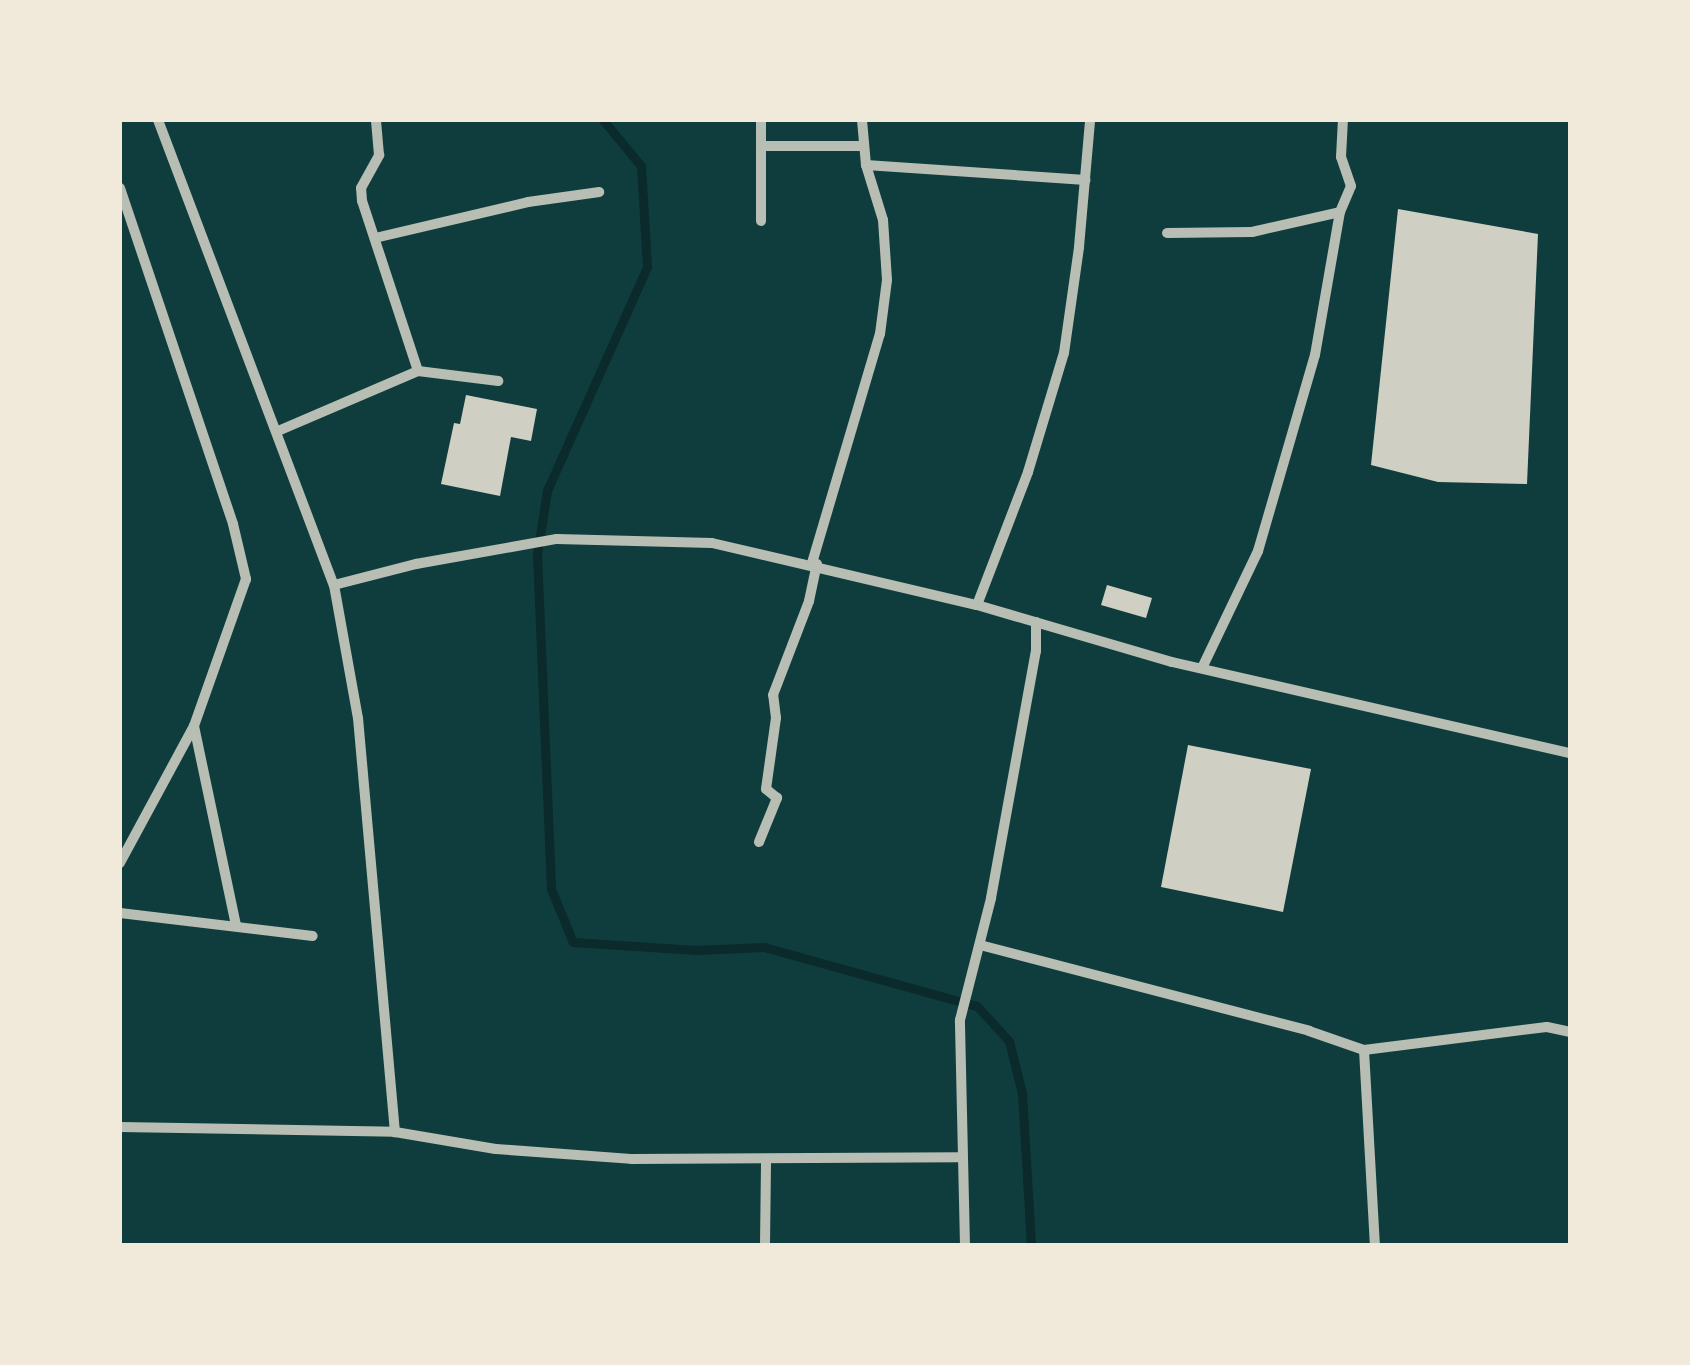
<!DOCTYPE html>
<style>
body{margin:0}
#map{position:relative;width:1690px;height:1365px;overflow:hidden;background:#0f3d3e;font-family:Lato,sans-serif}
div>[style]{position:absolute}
.stream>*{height:9px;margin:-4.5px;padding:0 4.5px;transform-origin:4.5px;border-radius:4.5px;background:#0a2a2b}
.building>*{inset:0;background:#cfcfc3}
.minor>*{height:10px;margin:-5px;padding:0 5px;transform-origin:5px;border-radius:5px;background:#b8beb3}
span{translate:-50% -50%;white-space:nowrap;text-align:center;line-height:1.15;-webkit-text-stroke:9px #f1e9da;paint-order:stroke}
.frame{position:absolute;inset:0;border:122px solid #f1e9da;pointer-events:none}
</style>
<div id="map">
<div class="stream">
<i style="left:603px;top:120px;width:60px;rotate:50.4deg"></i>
<i style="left:641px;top:166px;width:101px;rotate:86.6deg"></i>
<i style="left:647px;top:267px;width:245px;rotate:114.1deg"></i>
<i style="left:547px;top:491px;width:64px;rotate:99deg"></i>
<i style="left:537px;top:554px;width:335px;rotate:87.6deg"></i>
<i style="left:551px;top:889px;width:57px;rotate:67.5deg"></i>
<i style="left:573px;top:942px;width:123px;rotate:3.7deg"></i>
<i style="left:696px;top:950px;width:68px;rotate:-2.5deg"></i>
<i style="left:764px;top:947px;width:221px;rotate:15.5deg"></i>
<i style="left:977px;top:1006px;width:47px;rotate:47.6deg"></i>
<i style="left:1009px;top:1041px;width:54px;rotate:76deg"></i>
<i style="left:1022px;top:1093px;width:152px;rotate:86.6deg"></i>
</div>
<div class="building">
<i style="clip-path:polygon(1398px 209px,1538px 234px,1527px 484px,1438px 482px,1371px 465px)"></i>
<i style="clip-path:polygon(466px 395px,537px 409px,531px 441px,511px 437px,500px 496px,441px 484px,454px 423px,460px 424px)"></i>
<i style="clip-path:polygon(1107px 585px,1152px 598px,1146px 618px,1101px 605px)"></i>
<i style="clip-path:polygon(1188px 745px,1311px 769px,1283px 912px,1161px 887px)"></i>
</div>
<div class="minor">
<i style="left:158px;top:120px;width:497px;rotate:69.3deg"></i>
<i style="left:334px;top:585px;width:135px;rotate:79.8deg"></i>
<i style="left:358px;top:718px;width:416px;rotate:84.9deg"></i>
<i style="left:761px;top:120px;width:101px;rotate:90deg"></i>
<i style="left:761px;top:146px;width:103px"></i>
<i style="left:866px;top:165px;width:220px;rotate:3.9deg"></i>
<i style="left:120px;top:188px;width:354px;rotate:71.4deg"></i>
<i style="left:233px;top:524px;width:57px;rotate:76.7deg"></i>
<i style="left:246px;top:579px;width:156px;rotate:109.5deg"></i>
<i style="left:194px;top:726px;width:156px;rotate:118.4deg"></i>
<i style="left:1167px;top:233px;width:85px;rotate:-0.7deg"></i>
<i style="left:1252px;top:232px;width:90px;rotate:-12.8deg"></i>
<i style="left:375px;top:238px;width:157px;rotate:-13.2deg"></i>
<i style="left:528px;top:202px;width:72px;rotate:-8deg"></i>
<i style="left:418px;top:371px;width:81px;rotate:7.1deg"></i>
<i style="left:278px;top:431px;width:152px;rotate:-23.2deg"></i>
<i style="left:418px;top:371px;width:179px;rotate:-108.2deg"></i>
<i style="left:362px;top:201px;width:13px;rotate:-94deg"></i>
<i style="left:361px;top:188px;width:38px;rotate:-61deg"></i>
<i style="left:379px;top:155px;width:35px;rotate:-95deg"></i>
<i style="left:812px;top:563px;width:239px;rotate:-73.5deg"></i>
<i style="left:880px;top:334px;width:54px;rotate:-82.6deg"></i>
<i style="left:887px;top:280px;width:60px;rotate:-93.8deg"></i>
<i style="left:883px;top:220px;width:58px;rotate:-107.2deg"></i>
<i style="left:866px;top:165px;width:45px;rotate:-95.1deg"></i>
<i style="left:334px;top:585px;width:85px;rotate:-14.4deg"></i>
<i style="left:416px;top:564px;width:143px;rotate:-10.1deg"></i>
<i style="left:557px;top:539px;width:155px;rotate:1.5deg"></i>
<i style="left:712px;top:543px;width:272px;rotate:13.2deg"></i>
<i style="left:977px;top:605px;width:203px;rotate:16.3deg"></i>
<i style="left:1172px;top:662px;width:408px;rotate:12.9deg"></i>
<i style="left:977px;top:605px;width:142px;rotate:-69deg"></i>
<i style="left:1028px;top:472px;width:124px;rotate:-73.2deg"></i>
<i style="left:1064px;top:353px;width:107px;rotate:-81.9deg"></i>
<i style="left:1079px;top:247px;width:127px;rotate:-85deg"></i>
<i style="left:1202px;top:668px;width:130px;rotate:-64.4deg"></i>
<i style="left:1258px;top:551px;width:204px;rotate:-73.8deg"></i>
<i style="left:1315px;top:355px;width:145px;rotate:-80.1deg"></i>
<i style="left:1340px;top:212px;width:28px;rotate:-67deg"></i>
<i style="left:1351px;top:186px;width:31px;rotate:-109deg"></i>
<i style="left:1341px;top:157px;width:37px;rotate:-87deg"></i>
<i style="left:194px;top:726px;width:203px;rotate:78.1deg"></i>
<i style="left:759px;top:842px;width:48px;rotate:-67.8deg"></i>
<i style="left:777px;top:798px;width:14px;rotate:-141deg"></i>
<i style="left:766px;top:789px;width:72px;rotate:-82deg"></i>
<i style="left:776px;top:718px;width:23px;rotate:-97deg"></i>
<i style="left:773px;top:695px;width:101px;rotate:-69deg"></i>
<i style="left:809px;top:601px;width:38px;rotate:-78deg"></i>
<i style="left:120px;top:913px;width:194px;rotate:6.8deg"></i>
<i style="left:980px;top:945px;width:340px;rotate:14.6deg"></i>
<i style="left:1309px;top:1031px;width:58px;rotate:19.1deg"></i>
<i style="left:1364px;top:1050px;width:184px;rotate:-7.2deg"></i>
<i style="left:1547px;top:1027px;width:24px;rotate:12deg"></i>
<i style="left:1364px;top:1050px;width:195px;rotate:86.8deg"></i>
<i style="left:120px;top:1127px;width:275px;rotate:1deg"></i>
<i style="left:395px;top:1132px;width:102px;rotate:9.6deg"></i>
<i style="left:496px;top:1149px;width:135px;rotate:4.2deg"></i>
<i style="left:631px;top:1159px;width:331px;rotate:-0.3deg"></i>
<i style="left:765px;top:1245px;width:84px;rotate:-89.3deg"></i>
<i style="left:965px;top:1245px;width:225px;rotate:-91.3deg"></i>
<i style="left:960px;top:1020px;width:126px;rotate:-75.7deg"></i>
<i style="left:991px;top:898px;width:251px;rotate:-79.7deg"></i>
<i style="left:1036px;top:651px;width:29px;rotate:-90deg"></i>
</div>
<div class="frame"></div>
</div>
